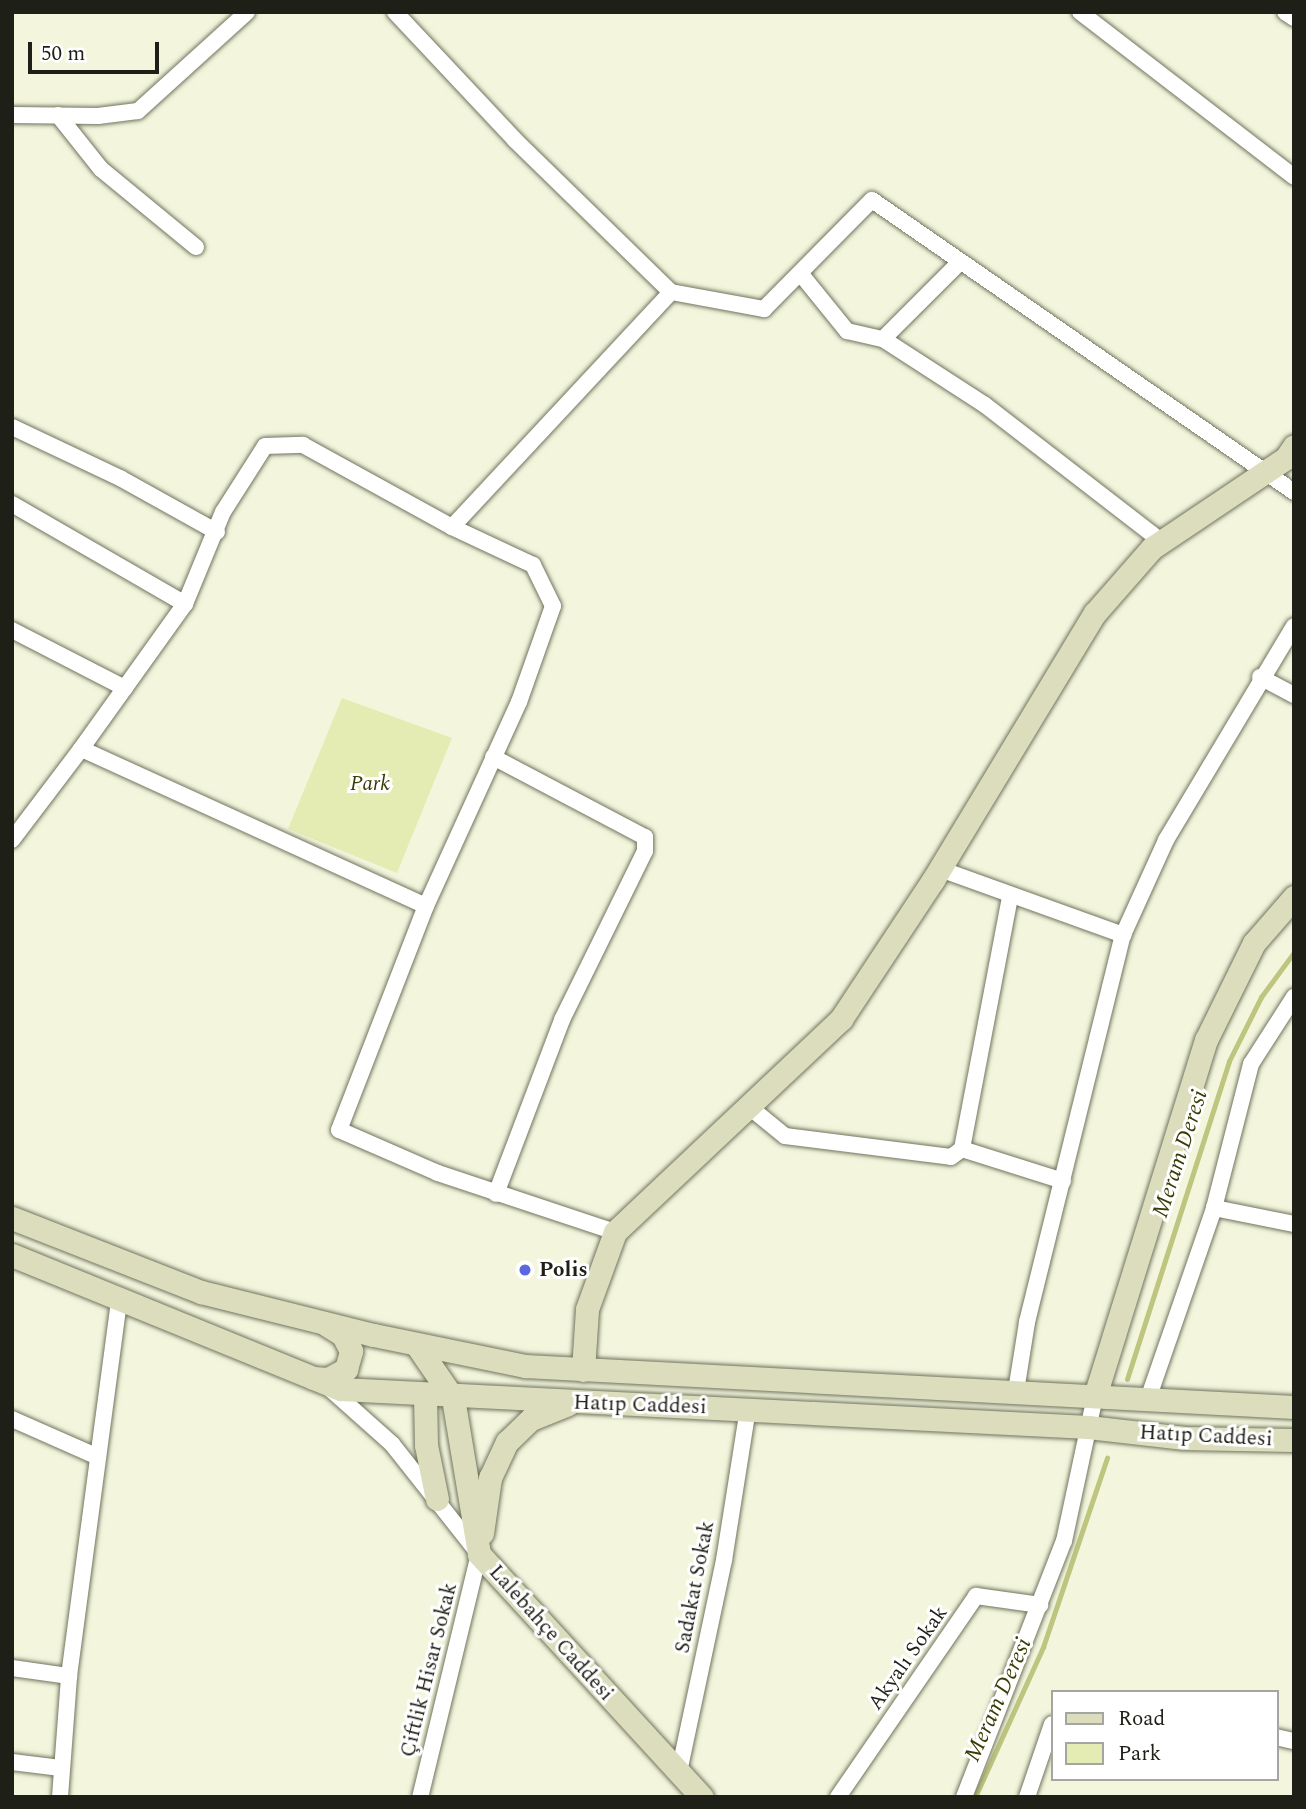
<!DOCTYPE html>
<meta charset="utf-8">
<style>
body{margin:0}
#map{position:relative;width:1306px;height:1809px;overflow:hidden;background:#f3f6dd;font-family:Spectral,serif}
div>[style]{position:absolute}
.green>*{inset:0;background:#e5ecb3}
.stream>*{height:5px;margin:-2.5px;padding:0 2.5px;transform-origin:2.5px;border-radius:2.5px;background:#bec57f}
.roads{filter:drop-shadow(0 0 2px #71745e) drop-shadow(0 0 2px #71745e)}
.street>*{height:16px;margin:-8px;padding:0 8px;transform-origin:8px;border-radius:8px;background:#fff}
.secondary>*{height:23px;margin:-11.5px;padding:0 11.5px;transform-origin:11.5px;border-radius:11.5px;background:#dbddbd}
.dots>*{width:19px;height:19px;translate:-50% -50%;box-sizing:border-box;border:4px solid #fff;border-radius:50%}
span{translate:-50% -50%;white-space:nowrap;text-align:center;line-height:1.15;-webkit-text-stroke:6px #fff;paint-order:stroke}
.park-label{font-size:21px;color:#383b04;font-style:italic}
.poi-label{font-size:21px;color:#1e1f16;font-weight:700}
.left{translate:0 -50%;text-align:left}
.street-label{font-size:21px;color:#1e1f16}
.water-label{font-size:23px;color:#393c04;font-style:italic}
.frame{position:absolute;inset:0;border:14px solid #1e1f16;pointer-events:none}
.legend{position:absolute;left:1051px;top:1690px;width:228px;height:91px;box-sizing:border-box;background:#fff;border:2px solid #a5a5a2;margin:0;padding:9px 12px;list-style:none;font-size:21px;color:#1e1f16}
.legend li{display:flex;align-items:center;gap:14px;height:35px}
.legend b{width:35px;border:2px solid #a5a5a2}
.scale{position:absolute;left:28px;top:42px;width:131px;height:32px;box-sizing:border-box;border:4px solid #1e1f16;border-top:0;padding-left:9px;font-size:21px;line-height:24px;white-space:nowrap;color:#1e1f16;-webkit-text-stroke:5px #fff;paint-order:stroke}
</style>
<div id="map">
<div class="green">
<i style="clip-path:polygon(342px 698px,452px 738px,397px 873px,288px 829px)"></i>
</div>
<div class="stream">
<i style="left:1127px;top:1379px;width:334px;rotate:-72.2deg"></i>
<i style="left:1229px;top:1061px;width:72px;rotate:-63.4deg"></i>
<i style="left:1261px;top:997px;width:56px;rotate:-53.7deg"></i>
<i style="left:975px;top:1797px;width:165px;rotate:-65.6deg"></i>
<i style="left:1043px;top:1647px;width:200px;rotate:-71.3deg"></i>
</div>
<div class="roads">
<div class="street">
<i style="left:395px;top:12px;width:175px;rotate:46.8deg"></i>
<i style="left:515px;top:140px;width:218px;rotate:44.3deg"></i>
<i style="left:1080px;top:12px;width:270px;rotate:37.6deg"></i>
<i style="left:1285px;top:12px;width:11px;rotate:34deg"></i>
<i style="left:12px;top:115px;width:86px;rotate:0.7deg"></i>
<i style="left:98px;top:116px;width:40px;rotate:-7.1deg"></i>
<i style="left:138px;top:111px;width:147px;rotate:-42.2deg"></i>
<i style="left:58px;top:115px;width:69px;rotate:51.5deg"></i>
<i style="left:101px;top:169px;width:123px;rotate:39.4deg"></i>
<i style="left:959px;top:263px;width:107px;rotate:135deg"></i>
<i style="left:883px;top:339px;width:121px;rotate:32.9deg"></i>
<i style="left:985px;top:405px;width:224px;rotate:37.7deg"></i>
<i style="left:800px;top:273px;width:75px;rotate:51deg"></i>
<i style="left:847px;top:331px;width:37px;rotate:13deg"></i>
<i style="left:12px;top:427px;width:119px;rotate:25.3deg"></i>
<i style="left:120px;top:478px;width:111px;rotate:29.1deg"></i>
<i style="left:12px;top:504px;width:200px;rotate:30deg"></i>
<i style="left:12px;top:630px;width:127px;rotate:27.2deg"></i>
<i style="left:1260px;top:677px;width:38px;rotate:28deg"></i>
<i style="left:493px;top:757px;width:172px;rotate:27.8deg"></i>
<i style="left:645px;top:837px;width:14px;rotate:90deg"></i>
<i style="left:645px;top:851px;width:188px;rotate:116.2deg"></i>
<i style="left:562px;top:1020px;width:186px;rotate:110.8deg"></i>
<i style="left:12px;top:840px;width:114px;rotate:-52.8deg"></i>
<i style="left:940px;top:869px;width:195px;rotate:19.8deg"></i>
<i style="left:1010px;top:897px;width:257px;rotate:100.8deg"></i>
<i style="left:962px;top:1149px;width:106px;rotate:17.6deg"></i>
<i style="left:426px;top:906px;width:379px;rotate:-155.5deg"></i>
<i style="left:81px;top:749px;width:178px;rotate:-54.4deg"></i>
<i style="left:185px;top:604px;width:100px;rotate:-67.6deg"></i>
<i style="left:223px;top:512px;width:78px;rotate:-57.5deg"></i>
<i style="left:265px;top:446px;width:38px;rotate:-2deg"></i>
<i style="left:303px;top:445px;width:170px;rotate:28.8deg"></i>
<i style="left:747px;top:1105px;width:49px;rotate:39.2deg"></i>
<i style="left:785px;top:1136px;width:167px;rotate:7.2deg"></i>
<i style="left:951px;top:1157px;width:14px;rotate:-36deg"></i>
<i style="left:1214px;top:1208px;width:82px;rotate:11.3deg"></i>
<i style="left:615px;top:1232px;width:187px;rotate:-161.6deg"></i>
<i style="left:438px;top:1173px;width:108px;rotate:-156.5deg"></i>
<i style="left:339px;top:1130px;width:240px;rotate:-68.8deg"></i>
<i style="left:426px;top:906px;width:224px;rotate:-65.5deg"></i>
<i style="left:519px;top:702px;width:102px;rotate:-70.5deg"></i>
<i style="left:553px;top:606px;width:46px;rotate:-116deg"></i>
<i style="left:533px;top:565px;width:89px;rotate:-154.9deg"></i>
<i style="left:452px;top:527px;width:321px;rotate:-47deg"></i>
<i style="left:671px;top:292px;width:95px;rotate:10.4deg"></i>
<i style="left:764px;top:309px;width:153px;rotate:-45.3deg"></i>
<i style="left:872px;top:200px;width:513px;rotate:34.68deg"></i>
<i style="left:327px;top:1386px;width:87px;rotate:41.7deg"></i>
<i style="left:392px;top:1444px;width:140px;rotate:51.7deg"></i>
<i style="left:479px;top:1554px;width:250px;rotate:103.6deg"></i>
<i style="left:1016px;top:1391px;width:70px;rotate:-80.9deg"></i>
<i style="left:1027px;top:1322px;width:399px;rotate:-76.1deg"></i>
<i style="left:1123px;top:935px;width:104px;rotate:-65.6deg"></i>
<i style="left:1166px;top:840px;width:249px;rotate:-59.1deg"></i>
<i style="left:1148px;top:1399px;width:202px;rotate:-70.9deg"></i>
<i style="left:1214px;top:1208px;width:149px;rotate:-75.6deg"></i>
<i style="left:1251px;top:1064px;width:80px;rotate:-57.3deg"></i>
<i style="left:12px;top:1419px;width:92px;rotate:23.8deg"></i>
<i style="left:12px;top:1668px;width:58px;rotate:8deg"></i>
<i style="left:1276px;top:1737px;width:18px;rotate:13deg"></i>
<i style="left:12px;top:1762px;width:49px;rotate:7deg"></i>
<i style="left:679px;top:1772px;width:217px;rotate:-78deg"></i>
<i style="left:724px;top:1560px;width:153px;rotate:-81deg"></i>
<i style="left:60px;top:1797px;width:121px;rotate:-85.7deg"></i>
<i style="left:69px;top:1676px;width:377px;rotate:-82.4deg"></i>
<i style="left:838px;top:1797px;width:244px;rotate:-55.5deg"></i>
<i style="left:976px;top:1596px;width:65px;rotate:8deg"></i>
<i style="left:964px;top:1797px;width:275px;rotate:-68.7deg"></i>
<i style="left:1064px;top:1541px;width:148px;rotate:-77.9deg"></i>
<i style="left:1027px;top:1797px;width:77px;rotate:-71.1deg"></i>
</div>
<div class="secondary">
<i style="left:12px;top:1218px;width:203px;rotate:21.4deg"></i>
<i style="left:201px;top:1292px;width:178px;rotate:14deg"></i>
<i style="left:374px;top:1335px;width:154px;rotate:11.6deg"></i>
<i style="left:525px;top:1366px;width:770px;rotate:3.05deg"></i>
<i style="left:12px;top:1255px;width:355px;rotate:22.2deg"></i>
<i style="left:341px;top:1389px;width:748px;rotate:2.91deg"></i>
<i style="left:1088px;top:1427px;width:97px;rotate:6.5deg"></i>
<i style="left:1184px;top:1438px;width:110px;rotate:1deg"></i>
<i style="left:416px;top:1344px;width:65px;rotate:55.6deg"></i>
<i style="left:453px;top:1398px;width:158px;rotate:80.5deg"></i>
<i style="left:479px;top:1554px;width:330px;rotate:47.5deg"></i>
<i style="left:583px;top:1370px;width:61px;rotate:-86.2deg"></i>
<i style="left:587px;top:1309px;width:82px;rotate:-70deg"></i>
<i style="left:615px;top:1232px;width:311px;rotate:-43.3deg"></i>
<i style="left:841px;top:1019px;width:167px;rotate:-56.5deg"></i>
<i style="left:933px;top:880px;width:312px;rotate:-58.8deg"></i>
<i style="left:1095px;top:613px;width:86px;rotate:-48.8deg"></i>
<i style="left:1152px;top:548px;width:161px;rotate:-33.9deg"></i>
<i style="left:1286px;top:458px;width:14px;rotate:-56deg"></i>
<i style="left:313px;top:1378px;width:15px;rotate:4deg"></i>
<i style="left:328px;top:1379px;width:21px;rotate:-29deg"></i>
<i style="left:346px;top:1369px;width:19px;rotate:-74deg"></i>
<i style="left:351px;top:1351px;width:18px;rotate:-117deg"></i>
<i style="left:343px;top:1335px;width:19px;rotate:-148deg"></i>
<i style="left:425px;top:1396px;width:49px;rotate:88.8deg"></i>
<i style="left:426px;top:1445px;width:55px;rotate:78.5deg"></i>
<i style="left:1095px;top:1396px;width:373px;rotate:-72.7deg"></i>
<i style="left:1206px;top:1040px;width:108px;rotate:-63.7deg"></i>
<i style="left:1254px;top:943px;width:61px;rotate:-49deg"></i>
<i style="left:482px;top:1533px;width:56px;rotate:-81.7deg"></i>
<i style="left:490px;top:1478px;width:40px;rotate:-65deg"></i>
<i style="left:507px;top:1442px;width:33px;rotate:-44deg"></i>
<i style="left:531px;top:1419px;width:40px;rotate:-22deg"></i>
</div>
</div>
<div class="dots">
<i style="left:525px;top:1270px;background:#5a67de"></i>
</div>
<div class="park-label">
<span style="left:370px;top:784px">Park</span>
</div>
<div class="poi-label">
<span class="left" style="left:539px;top:1270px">Polis</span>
</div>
<div class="street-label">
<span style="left:640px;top:1405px;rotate:2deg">Hatıp Caddesi</span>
<span style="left:1206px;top:1436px;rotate:3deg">Hatıp Caddesi</span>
<span style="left:695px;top:1587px;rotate:-79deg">Sadakat Sokak</span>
<span style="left:551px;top:1633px;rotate:48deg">Lalebahçe Caddesi</span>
<span style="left:908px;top:1658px;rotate:-55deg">Akyalı Sokak</span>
<span style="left:429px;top:1670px;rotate:-76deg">Çiftlik Hisar Sokak</span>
</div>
<div class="water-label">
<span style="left:1181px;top:1154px;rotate:-72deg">Meram Deresi</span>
<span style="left:999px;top:1700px;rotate:-66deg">Meram Deresi</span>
</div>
<div class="frame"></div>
<ul class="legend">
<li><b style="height:9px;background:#dbddbd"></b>Road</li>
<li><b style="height:19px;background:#e5ecb3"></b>Park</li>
</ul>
<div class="scale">50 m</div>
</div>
